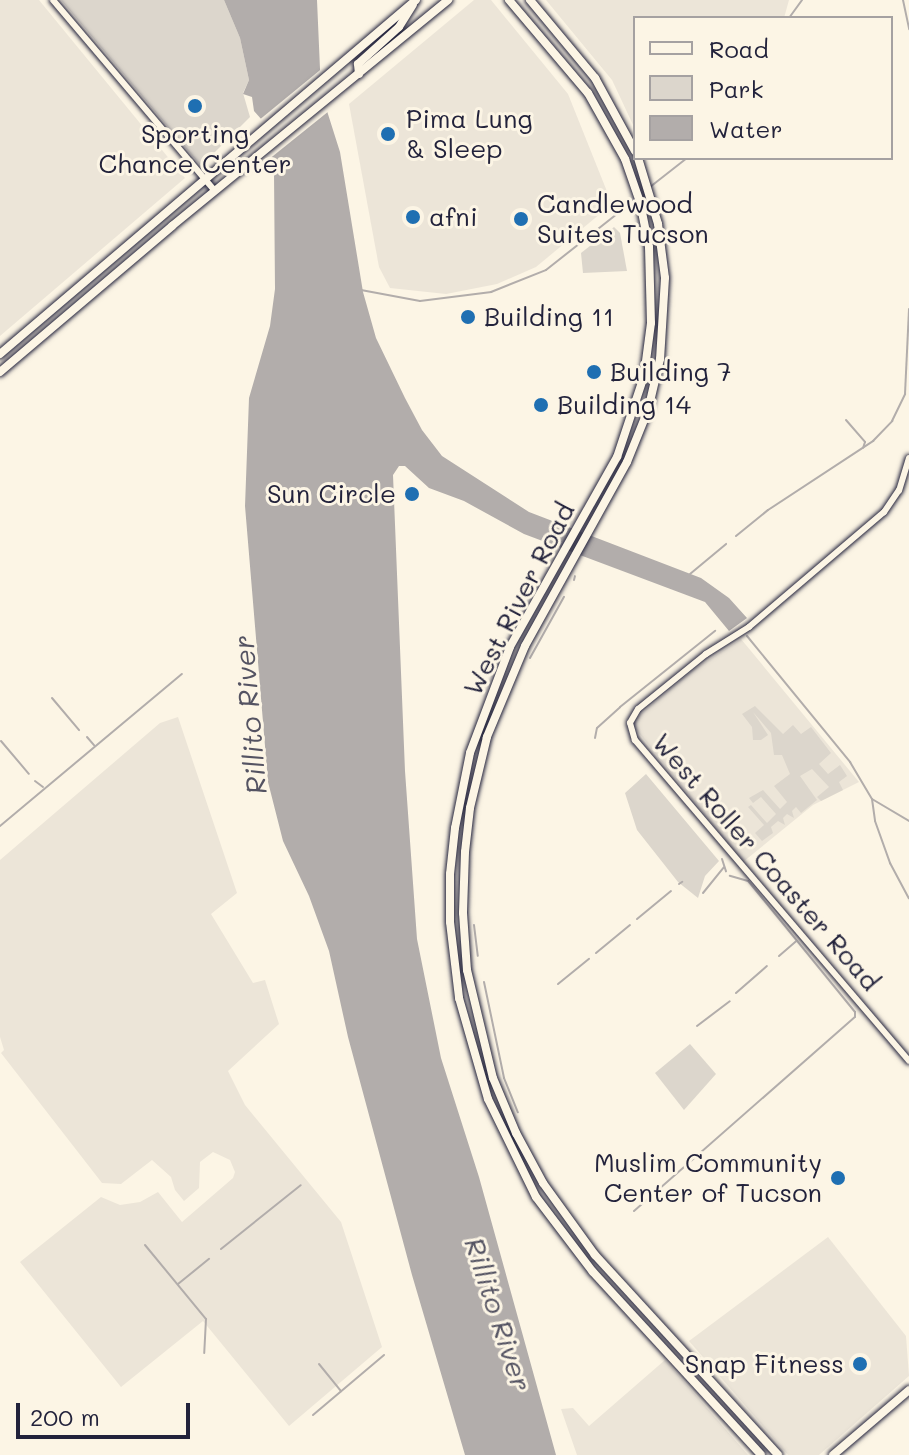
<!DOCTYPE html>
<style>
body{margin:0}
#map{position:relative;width:909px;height:1455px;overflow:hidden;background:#fcf5e5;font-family:Mali,sans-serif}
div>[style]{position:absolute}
.built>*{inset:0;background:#ece5d8}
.green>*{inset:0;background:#dcd6cc}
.water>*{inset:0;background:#b2adab}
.pier>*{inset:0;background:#fcf5e5}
.stream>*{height:2px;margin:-1px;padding:0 1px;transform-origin:1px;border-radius:1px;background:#b2adab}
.roads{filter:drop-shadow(0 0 2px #22223b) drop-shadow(0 0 2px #22223b)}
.tertiary>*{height:6px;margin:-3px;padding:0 3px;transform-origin:3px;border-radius:3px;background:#fcf5e5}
.primary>*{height:8px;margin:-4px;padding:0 4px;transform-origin:4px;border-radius:4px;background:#fcf5e5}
.dots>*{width:22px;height:22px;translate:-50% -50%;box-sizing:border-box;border:4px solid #fcf5e5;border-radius:50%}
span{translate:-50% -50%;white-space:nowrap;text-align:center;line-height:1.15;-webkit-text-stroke:6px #fcf5e5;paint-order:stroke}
.poi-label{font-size:26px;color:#22223b}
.left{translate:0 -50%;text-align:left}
.right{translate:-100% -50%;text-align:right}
.street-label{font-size:26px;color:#22223b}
.water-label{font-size:28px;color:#545362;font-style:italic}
.legend{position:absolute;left:633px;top:16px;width:260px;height:144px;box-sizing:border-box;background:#fcf5e5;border:2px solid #a5a1a1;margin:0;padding:10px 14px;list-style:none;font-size:24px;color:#22223b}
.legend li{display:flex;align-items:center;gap:16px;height:40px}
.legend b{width:40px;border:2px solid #a5a1a1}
.scale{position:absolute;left:16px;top:1403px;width:174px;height:36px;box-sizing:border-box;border:4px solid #22223b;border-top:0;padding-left:10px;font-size:24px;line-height:28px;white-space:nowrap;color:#22223b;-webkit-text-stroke:6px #fcf5e5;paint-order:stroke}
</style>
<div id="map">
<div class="built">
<i style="clip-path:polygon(0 0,39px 0,185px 178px,0 336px)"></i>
<i style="clip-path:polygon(474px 0,491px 0,568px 94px,612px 204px,536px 267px,497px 284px,446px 294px,390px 288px,379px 267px,349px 104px)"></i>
<i style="clip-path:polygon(546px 0,789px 0,784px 18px,635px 18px,635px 129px,612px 80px)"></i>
<i style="clip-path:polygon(741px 639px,859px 782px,813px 805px,743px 862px,634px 727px,635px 719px,693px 670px)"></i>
<i style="clip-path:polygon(178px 717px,237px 893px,211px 914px,253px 983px,265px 980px,279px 1024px,228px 1071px,245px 1105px,341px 1222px,382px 1347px,289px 1426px,203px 1321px,121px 1387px,20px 1262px,101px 1197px,120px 1205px,140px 1202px,158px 1192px,182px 1222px,233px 1178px,235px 1172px,230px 1160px,213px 1152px,200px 1162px,199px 1188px,184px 1201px,175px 1190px,171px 1177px,152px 1160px,121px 1184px,102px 1183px,1px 1053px,4px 1050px,0 1037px,0 860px,160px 723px)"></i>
<i style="clip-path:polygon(828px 1237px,906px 1336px,909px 1376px,819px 1455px,788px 1455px,689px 1341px)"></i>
<i style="clip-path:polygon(665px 1360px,748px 1455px,577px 1455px,561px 1409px,573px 1408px,589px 1426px)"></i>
</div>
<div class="green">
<i style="clip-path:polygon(61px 0,224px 0,240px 38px,249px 80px,243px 93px,250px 117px,201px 166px)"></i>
<i style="clip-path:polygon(614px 227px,620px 233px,627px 271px,583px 273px,581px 253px)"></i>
<i style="clip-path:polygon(755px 706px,783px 734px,793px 725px,801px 734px,811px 727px,831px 753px,819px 764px,828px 774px,840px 765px,847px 776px,839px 782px,843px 790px,821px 801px,817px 797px,829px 787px,812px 769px,800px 776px,817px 800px,801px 813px,796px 807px,792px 811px,794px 818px,787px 814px,783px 818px,785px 825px,778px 821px,771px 827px,773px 833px,762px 841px,755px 833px,764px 825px,748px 807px,751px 805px,767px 823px,776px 814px,761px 797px,753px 803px,749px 798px,763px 790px,780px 809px,787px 802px,774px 786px,790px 774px,782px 755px,774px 755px,771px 733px,753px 712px,768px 735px,761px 740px,753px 740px,752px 727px,742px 714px)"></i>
<i style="clip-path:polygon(646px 774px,719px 861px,705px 876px,698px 898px,678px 882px,637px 830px,625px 793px)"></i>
<i style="clip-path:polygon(690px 1044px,716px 1074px,684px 1110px,655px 1073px)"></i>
</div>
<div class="water">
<i style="clip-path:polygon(224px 0,317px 0,321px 92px,340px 152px,363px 292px,376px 338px,405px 398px,422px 430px,442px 456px,529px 512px,701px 578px,729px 598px,747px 618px,729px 631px,705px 602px,524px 534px,464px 501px,429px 488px,405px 466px,399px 466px,393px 475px,405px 771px,417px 939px,441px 1058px,479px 1177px,556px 1455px,465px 1455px,412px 1275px,348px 1037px,329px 951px,309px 896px,283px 841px,268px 782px,245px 506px,249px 398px,270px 326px,275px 289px,274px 174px,262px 120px,254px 111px,252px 97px,243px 94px,249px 80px,240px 38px)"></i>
</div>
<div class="pier">
<i style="clip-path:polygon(325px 66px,329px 111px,268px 160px,258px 121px)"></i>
</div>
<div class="stream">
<i style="left:903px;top:0;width:30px;rotate:78deg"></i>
<i style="left:789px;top:18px;width:22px;rotate:-54deg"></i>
<i style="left:650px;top:187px;width:47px;rotate:-38.1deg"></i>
<i style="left:361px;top:290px;width:60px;rotate:10.6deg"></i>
<i style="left:420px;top:301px;width:72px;rotate:-7.2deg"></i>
<i style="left:491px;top:292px;width:59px;rotate:-21.8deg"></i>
<i style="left:546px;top:270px;width:115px;rotate:-38.3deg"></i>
<i style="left:846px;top:420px;width:29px;rotate:49deg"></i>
<i style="left:865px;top:442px;width:6px;rotate:108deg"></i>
<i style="left:736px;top:536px;width:41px;rotate:-39.1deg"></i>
<i style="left:768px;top:510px;width:126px;rotate:-33.3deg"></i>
<i style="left:873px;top:441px;width:28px;rotate:-46deg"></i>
<i style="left:892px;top:421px;width:30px;rotate:-64deg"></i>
<i style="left:905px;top:394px;width:85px;rotate:-87.3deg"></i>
<i style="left:690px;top:574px;width:47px;rotate:-39.8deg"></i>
<i style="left:574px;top:580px;width:4px;rotate:-76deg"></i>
<i style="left:747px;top:636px;width:163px;rotate:50.7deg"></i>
<i style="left:850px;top:762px;width:43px;rotate:59.3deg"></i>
<i style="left:872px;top:799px;width:43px;rotate:30.7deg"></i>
<i style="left:530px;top:658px;width:70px;rotate:-60.9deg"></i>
<i style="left:52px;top:698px;width:42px;rotate:49.8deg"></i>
<i style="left:87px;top:737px;width:11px;rotate:49deg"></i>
<i style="left:595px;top:738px;width:10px;rotate:-79deg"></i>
<i style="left:597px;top:728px;width:31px;rotate:-42deg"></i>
<i style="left:620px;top:707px;width:122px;rotate:-38.7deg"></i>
<i style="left:1px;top:741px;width:43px;rotate:49.7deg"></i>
<i style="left:35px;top:781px;width:10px;rotate:37deg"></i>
<i style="left:872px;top:799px;width:22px;rotate:82deg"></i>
<i style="left:875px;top:821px;width:45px;rotate:70.3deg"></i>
<i style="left:890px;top:863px;width:40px;rotate:62deg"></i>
<i style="left:0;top:826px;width:237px;rotate:-39.9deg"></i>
<i style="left:722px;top:859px;width:13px;rotate:72deg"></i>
<i style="left:679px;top:884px;width:4px;rotate:-34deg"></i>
<i style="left:703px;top:893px;width:33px;rotate:-51deg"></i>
<i style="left:637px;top:919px;width:44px;rotate:-39.5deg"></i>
<i style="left:474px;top:925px;width:31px;rotate:83deg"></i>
<i style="left:596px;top:953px;width:44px;rotate:-39.5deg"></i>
<i style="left:779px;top:956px;width:23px;rotate:-41deg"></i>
<i style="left:484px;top:982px;width:98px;rotate:78.2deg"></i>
<i style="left:504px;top:1078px;width:37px;rotate:68deg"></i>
<i style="left:558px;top:984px;width:40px;rotate:-39deg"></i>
<i style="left:736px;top:993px;width:41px;rotate:-41.1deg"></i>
<i style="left:697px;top:1026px;width:41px;rotate:-37.1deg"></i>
<i style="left:634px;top:1211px;width:294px;rotate:-41.3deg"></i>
<i style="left:855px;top:1017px;width:5px;rotate:-90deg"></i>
<i style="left:855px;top:1012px;width:169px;rotate:-129.2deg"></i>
<i style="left:748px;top:881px;width:19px;rotate:-164deg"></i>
<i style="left:145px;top:1245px;width:96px;rotate:50.5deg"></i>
<i style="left:206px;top:1319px;width:34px;rotate:93deg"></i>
<i style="left:221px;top:1249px;width:102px;rotate:-38.7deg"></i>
<i style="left:178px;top:1284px;width:40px;rotate:-39deg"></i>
<i style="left:319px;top:1364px;width:35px;rotate:51deg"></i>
<i style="left:313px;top:1415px;width:93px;rotate:-40.2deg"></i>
</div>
<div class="roads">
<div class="tertiary">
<i style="left:53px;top:0;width:250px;rotate:49.7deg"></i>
<i style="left:909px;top:458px;width:34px;rotate:107deg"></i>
<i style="left:899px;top:490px;width:27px;rotate:124deg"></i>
<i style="left:884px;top:512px;width:177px;rotate:139.6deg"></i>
<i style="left:749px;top:627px;width:51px;rotate:147.9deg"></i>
<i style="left:706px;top:654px;width:87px;rotate:141deg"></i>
<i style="left:638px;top:709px;width:16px;rotate:120deg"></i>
<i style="left:630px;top:723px;width:18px;rotate:74deg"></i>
<i style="left:635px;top:740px;width:422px;rotate:49.5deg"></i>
</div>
<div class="primary">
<i style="left:509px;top:0;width:122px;rotate:49.7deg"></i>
<i style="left:588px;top:93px;width:76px;rotate:60.7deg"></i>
<i style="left:625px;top:159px;width:46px;rotate:70.8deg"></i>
<i style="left:640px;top:202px;width:46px;rotate:78.7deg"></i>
<i style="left:649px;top:247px;width:76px;rotate:88.5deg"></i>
<i style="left:651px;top:323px;width:53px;rotate:97.5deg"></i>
<i style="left:644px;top:376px;width:85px;rotate:108.4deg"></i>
<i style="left:617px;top:457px;width:218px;rotate:119.4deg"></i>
<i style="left:510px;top:647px;width:113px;rotate:110.7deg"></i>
<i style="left:470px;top:753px;width:76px;rotate:101.3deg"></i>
<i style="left:455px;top:828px;width:46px;rotate:96.2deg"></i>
<i style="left:450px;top:874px;width:48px;rotate:90deg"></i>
<i style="left:450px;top:922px;width:77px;rotate:83.2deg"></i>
<i style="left:459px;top:998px;width:105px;rotate:74deg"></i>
<i style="left:488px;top:1099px;width:109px;rotate:63.9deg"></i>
<i style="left:536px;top:1197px;width:94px;rotate:52.8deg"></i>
<i style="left:593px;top:1272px;width:248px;rotate:47.4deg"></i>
<i style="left:530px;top:0;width:102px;rotate:50.2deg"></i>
<i style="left:595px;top:78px;width:83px;rotate:61.3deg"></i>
<i style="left:359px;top:74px;width:10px;rotate:-96deg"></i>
<i style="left:358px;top:64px;width:55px;rotate:-42.1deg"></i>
<i style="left:399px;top:27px;width:26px;rotate:-58deg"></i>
<i style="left:638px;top:158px;width:69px;rotate:73.1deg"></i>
<i style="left:658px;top:224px;width:54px;rotate:82.6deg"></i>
<i style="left:665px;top:278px;width:81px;rotate:93.5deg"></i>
<i style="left:660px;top:359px;width:52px;rotate:103.2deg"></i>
<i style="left:648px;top:410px;width:56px;rotate:112deg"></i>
<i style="left:627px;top:462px;width:210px;rotate:119deg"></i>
<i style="left:525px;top:646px;width:99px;rotate:112.7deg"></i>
<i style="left:487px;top:737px;width:73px;rotate:103.5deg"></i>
<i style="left:470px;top:808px;width:44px;rotate:96.5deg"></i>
<i style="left:465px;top:852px;width:61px;rotate:91.9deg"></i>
<i style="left:463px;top:913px;width:57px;rotate:86deg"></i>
<i style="left:467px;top:970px;width:111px;rotate:76.5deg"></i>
<i style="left:493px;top:1078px;width:60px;rotate:67.3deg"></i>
<i style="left:516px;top:1133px;width:57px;rotate:61.6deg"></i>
<i style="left:543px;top:1183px;width:89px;rotate:54.2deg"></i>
<i style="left:595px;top:1255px;width:271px;rotate:47.5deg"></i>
<i style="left:0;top:354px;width:546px;rotate:-40.4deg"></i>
<i style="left:0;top:372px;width:226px;rotate:-40.3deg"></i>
<i style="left:172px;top:226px;width:357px;rotate:-39.3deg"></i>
<i style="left:833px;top:1455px;width:100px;rotate:-40.5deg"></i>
</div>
</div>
<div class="dots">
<i style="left:195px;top:106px;background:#1f6fb2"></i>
<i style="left:388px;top:134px;background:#1f6fb2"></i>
<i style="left:413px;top:217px;background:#1f6fb2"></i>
<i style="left:521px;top:219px;background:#1f6fb2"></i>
<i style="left:468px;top:317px;background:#1f6fb2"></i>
<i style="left:594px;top:372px;background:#1f6fb2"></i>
<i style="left:541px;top:405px;background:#1f6fb2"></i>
<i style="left:412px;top:494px;background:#1f6fb2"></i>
<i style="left:838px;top:1178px;background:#1f6fb2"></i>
<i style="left:860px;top:1364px;background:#1f6fb2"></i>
</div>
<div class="poi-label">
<span class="left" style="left:406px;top:134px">Pima Lung<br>&amp; Sleep</span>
<span style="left:195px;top:149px">Sporting<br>Chance Center</span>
<span class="left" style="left:537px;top:219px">Candlewood<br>Suites Tucson</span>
<span class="left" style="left:429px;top:217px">afni</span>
<span class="left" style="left:484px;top:317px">Building 11</span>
<span class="left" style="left:610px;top:372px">Building 7</span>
<span class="left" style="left:557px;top:405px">Building 14</span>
<span class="right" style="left:396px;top:494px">Sun Circle</span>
<span class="right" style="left:822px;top:1178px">Muslim Community<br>Center of Tucson</span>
<span class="right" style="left:844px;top:1364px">Snap Fitness</span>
</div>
<div class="street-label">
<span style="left:519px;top:599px;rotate:-63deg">West River Road</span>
<span style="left:766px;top:862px;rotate:49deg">West Roller Coaster Road</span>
</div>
<div class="water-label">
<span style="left:249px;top:715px;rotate:-95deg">Rillito River</span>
<span style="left:499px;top:1314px;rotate:72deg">Rillito River</span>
</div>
<ul class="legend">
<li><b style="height:10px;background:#fcf5e5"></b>Road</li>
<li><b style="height:22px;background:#dcd6cc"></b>Park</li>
<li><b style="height:22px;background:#b2adab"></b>Water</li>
</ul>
<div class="scale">200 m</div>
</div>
